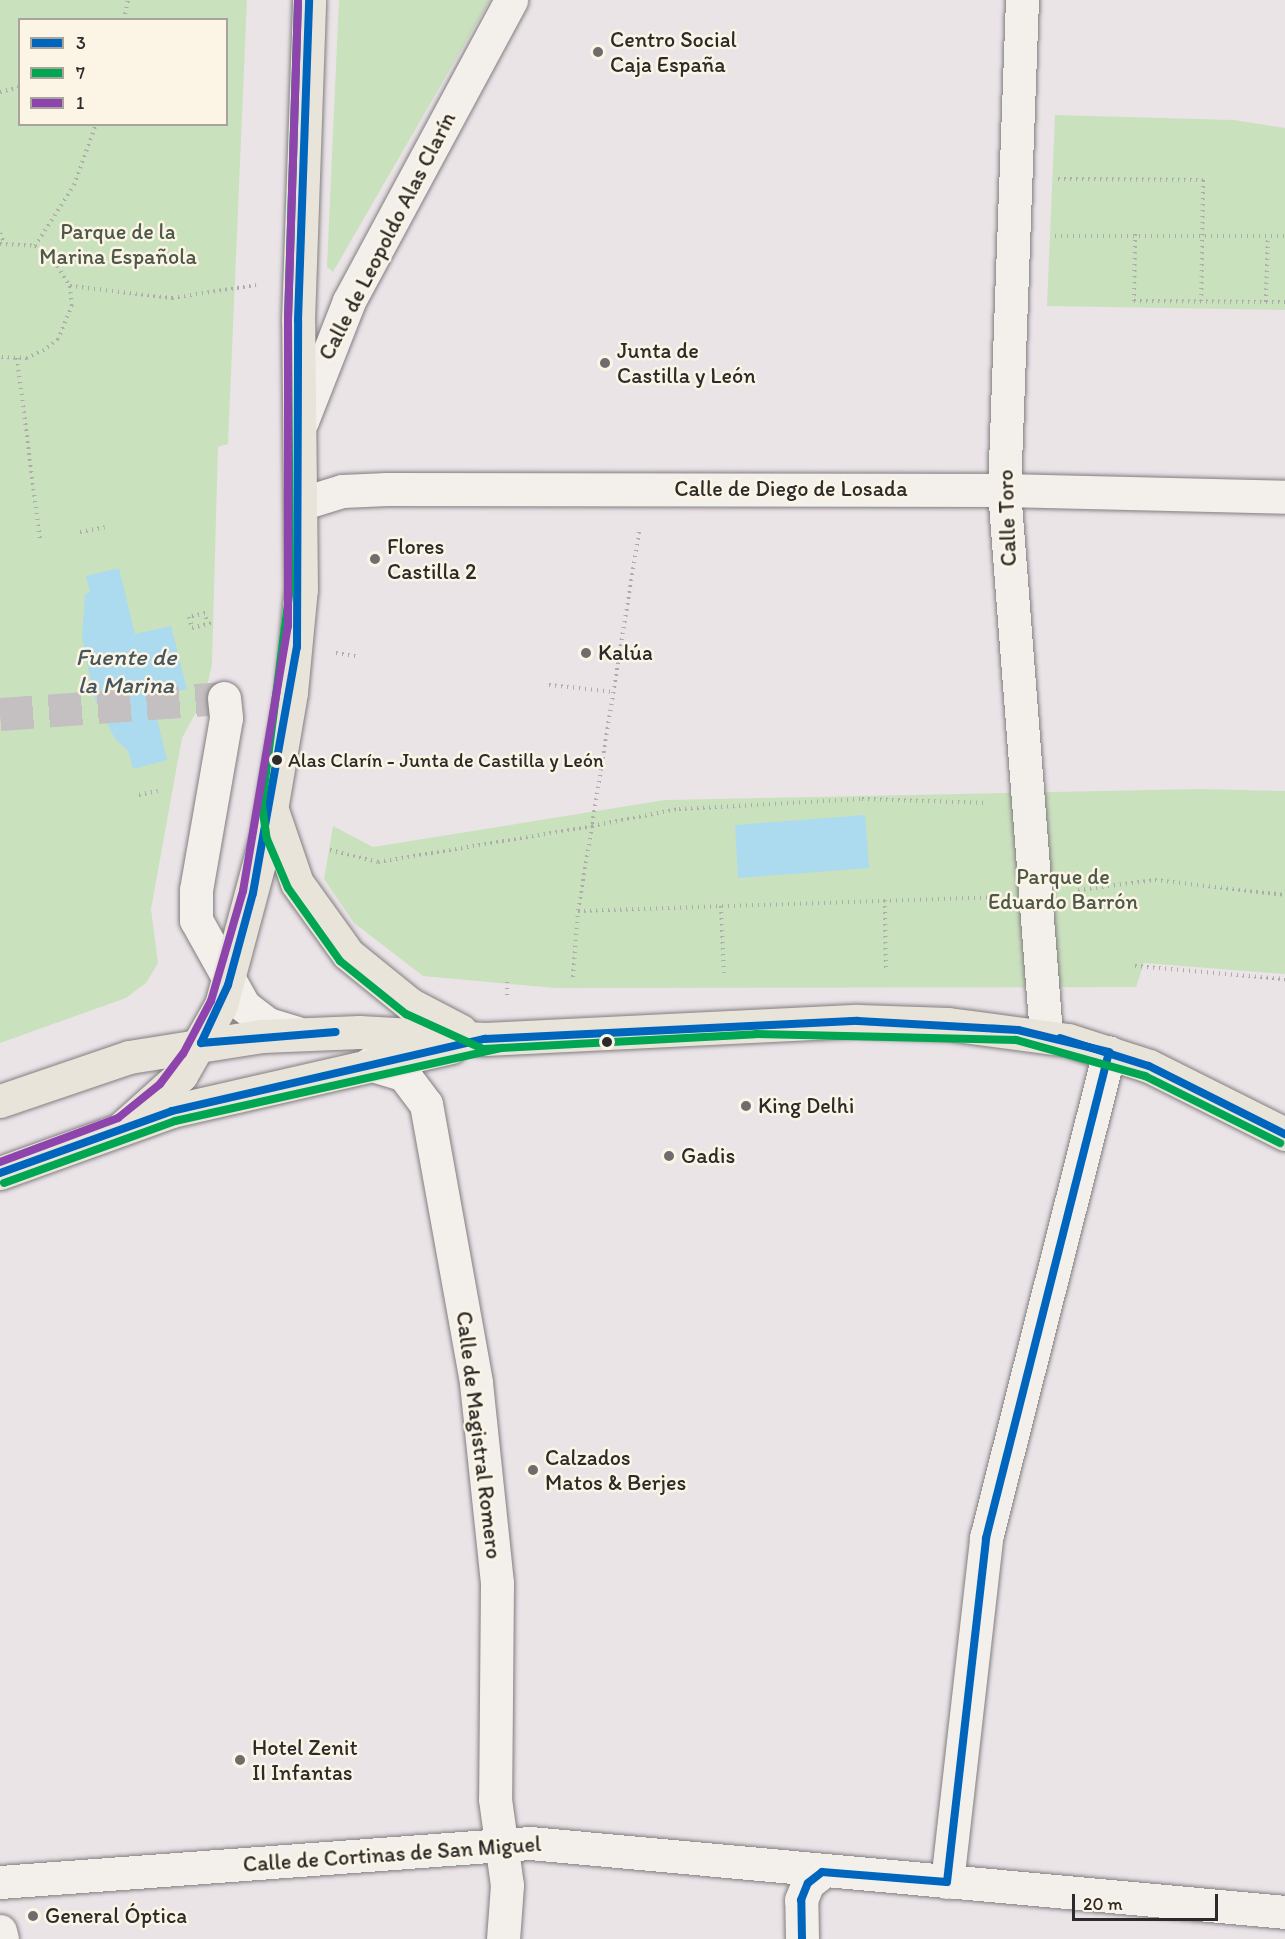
<!DOCTYPE html>
<meta charset="utf-8">
<style>
body{margin:0}
#map{position:relative;width:1285px;height:1939px;overflow:hidden;background:#eae4e7;font-family:Itim,sans-serif}
div>[style]{position:absolute}
.green>*{inset:0;background:#cae1be}
.water>*{inset:0;background:#acdaef}
.minor-tunnel>*{height:33px;margin-top:-16.5px;transform-origin:0;background:repeating-linear-gradient(90deg,#c4bfc1 0 33px,transparent 0 49px)}
.path>*{height:4px;margin-top:-2px;transform-origin:0;background:repeating-linear-gradient(90deg,#aeacaa 0 1.5px,transparent 0 6px)}
.roads{filter:drop-shadow(0 0 2px #817e80) drop-shadow(0 0 2px #817e80)}
.minor>*{height:33px;margin:-16.5px;padding:0 16.5px;transform-origin:16.5px;border-radius:16.5px;background:#f3f0eb}
.major>*{height:33px;margin:-16.5px;padding:0 16.5px;transform-origin:16.5px;border-radius:16.5px;background:#e9e4d9}
.bus-1>*{height:8px;margin:-4px;padding:0 4px;transform-origin:4px;border-radius:4px;background:#0065bd}
.bus-2>*{height:8px;margin:-4px;padding:0 4px;transform-origin:4px;border-radius:4px;background:#00a651}
.bus-3>*{height:8px;margin:-4px;padding:0 4px;transform-origin:4px;border-radius:4px;background:#8e44ad}
.dots>*{width:16px;height:16px;translate:-50% -50%;box-sizing:border-box;border:3px solid #fcf5e5;border-radius:50%}
span{translate:-50% -50%;white-space:nowrap;text-align:center;line-height:1.15;-webkit-text-stroke:5px #fcf5e5;paint-order:stroke}
.bus-label{font-size:20px;color:#2b2b2b}
.left{translate:0 -50%;text-align:left}
.poi-label{font-size:22px;color:#2b2b2b}
.park-label{font-size:22px;color:#4c5848}
.street-label{font-size:22px;color:#2b2b2b}
.water-label{font-size:24px;color:#45565d;font-style:italic}
.legend{position:absolute;left:18px;top:18px;width:210px;height:108px;box-sizing:border-box;background:#fcf5e5;border:2px solid #a8a49b;margin:0;padding:8px 10px;list-style:none;font-size:18px;color:#2b2b2b}
.legend li{display:flex;align-items:center;gap:12px;height:30px}
.legend b{width:30px;border:2px solid #a8a49b}
.scale{position:absolute;left:1072px;top:1894px;width:146px;height:27px;box-sizing:border-box;border:3px solid #2b2b2b;border-top:0;padding-left:8px;font-size:18px;line-height:21px;white-space:nowrap;color:#2b2b2b;-webkit-text-stroke:4px #fcf5e5;paint-order:stroke}
</style>
<div id="map">
<div class="green">
<i style="clip-path:polygon(evenodd,0 0,247px 0,228px 444px,218px 447px,212px 664px,205px 696px,182px 738px,151px 909px,158px 963px,146px 983px,126px 998px,0 1043px,0 0,20px 20px,226px 20px,226px 124px,20px 124px,20px 20px)"></i>
<i style="clip-path:polygon(339px 0,490px 0,333px 272px,327px 267px)"></i>
<i style="clip-path:polygon(1055px 115px,1234px 120px,1285px 128px,1285px 310px,1047px 306px)"></i>
<i style="clip-path:polygon(1200px 789px,1285px 791px,1285px 974px,1144px 963px,1136px 987px,555px 988px,423px 976px,354px 923px,324px 879px,333px 826px,373px 847px,665px 800px)"></i>
</div>
<div class="water">
<i style="clip-path:polygon(119px 568px,135px 634px,171px 626px,187px 689px,152px 698px,167px 760px,133px 769px,128px 751px,115px 739px,94px 697px,82px 638px,85px 594px,90px 592px,86px 576px)"></i>
<i style="clip-path:polygon(865px 815px,869px 868px,738px 878px,735px 825px)"></i>
</div>
<div class="minor-tunnel">
<i style="left:0;top:714px;width:225px;rotate:-4.1deg"></i>
</div>
<div class="path">
<i style="left:124px;top:20px;width:20px;rotate:-79deg"></i>
<i style="left:0;top:92px;width:21px;rotate:-14deg"></i>
<i style="left:1058px;top:179px;width:145px;rotate:0.4deg"></i>
<i style="left:1203px;top:180px;width:121px;rotate:90.9deg"></i>
<i style="left:0;top:233px;width:12px;rotate:66deg"></i>
<i style="left:1135px;top:234px;width:67px;rotate:90.9deg"></i>
<i style="left:1134px;top:301px;width:151px;rotate:0.4deg"></i>
<i style="left:1055px;top:236px;width:230px"></i>
<i style="left:0;top:244px;width:35px;rotate:3deg"></i>
<i style="left:35px;top:246px;width:19px;rotate:32deg"></i>
<i style="left:51px;top:256px;width:36px;rotate:58deg"></i>
<i style="left:70px;top:286px;width:19px;rotate:84deg"></i>
<i style="left:72px;top:305px;width:37px;rotate:112deg"></i>
<i style="left:58px;top:339px;width:18px;rotate:142deg"></i>
<i style="left:44px;top:350px;width:19px;rotate:155deg"></i>
<i style="left:27px;top:358px;width:27px;rotate:-178deg"></i>
<i style="left:35px;top:246px;width:72px;rotate:-57.4deg"></i>
<i style="left:74px;top:185px;width:65px;rotate:-70.2deg"></i>
<i style="left:70px;top:286px;width:103px;rotate:6.7deg"></i>
<i style="left:172px;top:298px;width:85px;rotate:-8.8deg"></i>
<i style="left:1266px;top:302px;width:66px;rotate:-88.3deg"></i>
<i style="left:17px;top:358px;width:184px;rotate:82.8deg"></i>
<i style="left:80px;top:532px;width:25px;rotate:-11deg"></i>
<i style="left:639px;top:532px;width:298px;rotate:99.1deg"></i>
<i style="left:592px;top:826px;width:89px;rotate:-11.1deg"></i>
<i style="left:679px;top:809px;width:183px;rotate:-3.1deg"></i>
<i style="left:862px;top:799px;width:124px;rotate:1.8deg"></i>
<i style="left:206px;top:619px;width:6px;rotate:-99deg"></i>
<i style="left:205px;top:613px;width:16px;rotate:166deg"></i>
<i style="left:189px;top:617px;width:11px;rotate:75deg"></i>
<i style="left:192px;top:628px;width:20px;rotate:-15deg"></i>
<i style="left:336px;top:653px;width:20px;rotate:9deg"></i>
<i style="left:549px;top:685px;width:66px;rotate:6.1deg"></i>
<i style="left:139px;top:795px;width:19px;rotate:-12deg"></i>
<i style="left:330px;top:850px;width:49px;rotate:14deg"></i>
<i style="left:378px;top:862px;width:217px;rotate:-9.5deg"></i>
<i style="left:592px;top:826px;width:86px;rotate:99.4deg"></i>
<i style="left:578px;top:911px;width:414px;rotate:-1.9deg"></i>
<i style="left:1078px;top:890px;width:78px;rotate:-7.4deg"></i>
<i style="left:1155px;top:880px;width:131px;rotate:6.6deg"></i>
<i style="left:885px;top:900px;width:70px;rotate:89.2deg"></i>
<i style="left:721px;top:906px;width:67px;rotate:87.4deg"></i>
<i style="left:1135px;top:966px;width:151px;rotate:5deg"></i>
<i style="left:573px;top:977px;width:66px;rotate:-85.7deg"></i>
<i style="left:507px;top:995px;width:16px;rotate:-90deg"></i>
</div>
<div class="roads">
<div class="minor">
<i style="left:1022px;top:0;width:490px;rotate:92.1deg"></i>
<i style="left:1004px;top:490px;width:547px;rotate:85.59deg"></i>
<i style="left:302px;top:421px;width:129px;rotate:-68.6deg"></i>
<i style="left:349px;top:301px;width:342px;rotate:-61.7deg"></i>
<i style="left:300px;top:504px;width:44px;rotate:-17.2deg"></i>
<i style="left:342px;top:491px;width:45px;rotate:-2.5deg"></i>
<i style="left:387px;top:489px;width:617px;rotate:0.09deg"></i>
<i style="left:1004px;top:490px;width:281px;rotate:1.4deg"></i>
<i style="left:224px;top:698px;width:20px;rotate:84deg"></i>
<i style="left:226px;top:718px;width:175px;rotate:99.9deg"></i>
<i style="left:196px;top:890px;width:30px;rotate:90deg"></i>
<i style="left:196px;top:920px;width:98px;rotate:60.8deg"></i>
<i style="left:244px;top:1006px;width:30px;rotate:37deg"></i>
<i style="left:268px;top:1024px;width:30px;rotate:17deg"></i>
<i style="left:369px;top:1064px;width:37px;rotate:17deg"></i>
<i style="left:404px;top:1075px;width:36px;rotate:53deg"></i>
<i style="left:426px;top:1104px;width:283px;rotate:79.8deg"></i>
<i style="left:476px;top:1383px;width:201px;rotate:84deg"></i>
<i style="left:497px;top:1583px;width:216px;rotate:90.5deg"></i>
<i style="left:495px;top:1799px;width:87px;rotate:82.1deg"></i>
<i style="left:507px;top:1885px;width:54px;rotate:94.2deg"></i>
<i style="left:0;top:1882px;width:531px;rotate:-4.21deg"></i>
<i style="left:530px;top:1843px;width:758px;rotate:5.22deg"></i>
<i style="left:947px;top:1882px;width:346px;rotate:-83.5deg"></i>
<i style="left:986px;top:1538px;width:501px;rotate:-75.8deg"></i>
<i style="left:0;top:1931px;width:8px;rotate:76deg"></i>
<i style="left:802px;top:1939px;width:39px;rotate:-91deg"></i>
<i style="left:801px;top:1900px;width:18px;rotate:-68deg"></i>
<i style="left:808px;top:1883px;width:18px;rotate:-38deg"></i>
</div>
<div class="major">
<i style="left:273px;top:813px;width:74px;rotate:71.1deg"></i>
<i style="left:297px;top:883px;width:87px;rotate:54.3deg"></i>
<i style="left:348px;top:954px;width:81px;rotate:39deg"></i>
<i style="left:411px;top:1005px;width:56px;rotate:27.5deg"></i>
<i style="left:0;top:1101px;width:136px;rotate:-18.8deg"></i>
<i style="left:129px;top:1057px;width:135px;rotate:-9deg"></i>
<i style="left:262px;top:1036px;width:97px;rotate:-2.4deg"></i>
<i style="left:359px;top:1032px;width:126px;rotate:3.2deg"></i>
<i style="left:485px;top:1039px;width:373px;rotate:-2.8deg"></i>
<i style="left:858px;top:1021px;width:90px;rotate:1.9deg"></i>
<i style="left:948px;top:1024px;width:121px;rotate:7.6deg"></i>
<i style="left:1068px;top:1040px;width:85px;rotate:17.8deg"></i>
<i style="left:1149px;top:1066px;width:152px;rotate:26.6deg"></i>
<i style="left:123px;top:1127px;width:78px;rotate:-41.9deg"></i>
<i style="left:181px;top:1075px;width:81px;rotate:-60.3deg"></i>
<i style="left:221px;top:1005px;width:178px;rotate:-75deg"></i>
<i style="left:267px;top:833px;width:143px;rotate:-80.3deg"></i>
<i style="left:291px;top:692px;width:103px;rotate:-84.5deg"></i>
<i style="left:301px;top:589px;width:269px;rotate:-90.6deg"></i>
<i style="left:298px;top:320px;width:320px;rotate:-88deg"></i>
<i style="left:0;top:1173px;width:183px;rotate:-19.8deg"></i>
<i style="left:172px;top:1111px;width:286px;rotate:-12.9deg"></i>
</div>
</div>
<div class="bus-1">
<i style="left:1060px;top:1038px;width:93px;rotate:17.5deg"></i>
<i style="left:1149px;top:1066px;width:152px;rotate:26.6deg"></i>
<i style="left:201px;top:1043px;width:135px;rotate:-4.7deg"></i>
<i style="left:201px;top:1043px;width:64px;rotate:-65deg"></i>
<i style="left:228px;top:985px;width:95px;rotate:-74.8deg"></i>
<i style="left:253px;top:893px;width:250px;rotate:-79.9deg"></i>
<i style="left:297px;top:647px;width:327px;rotate:-89.8deg"></i>
<i style="left:298px;top:320px;width:320px;rotate:-88deg"></i>
<i style="left:0;top:1173px;width:183px;rotate:-19.8deg"></i>
<i style="left:172px;top:1111px;width:321px;rotate:-13deg"></i>
<i style="left:485px;top:1039px;width:373px;rotate:-2.8deg"></i>
<i style="left:858px;top:1021px;width:160px;rotate:3.2deg"></i>
<i style="left:1018px;top:1030px;width:94px;rotate:13.6deg"></i>
<i style="left:802px;top:1939px;width:39px;rotate:-91deg"></i>
<i style="left:801px;top:1900px;width:18px;rotate:-68deg"></i>
<i style="left:808px;top:1883px;width:18px;rotate:-38deg"></i>
<i style="left:822px;top:1872px;width:125px;rotate:4.6deg"></i>
<i style="left:947px;top:1882px;width:346px;rotate:-83.5deg"></i>
<i style="left:986px;top:1538px;width:501px;rotate:-75.8deg"></i>
</div>
<div class="bus-2">
<i style="left:298px;top:0;width:320px;rotate:91.8deg"></i>
<i style="left:288px;top:320px;width:268px;rotate:89.6deg"></i>
<i style="left:290px;top:588px;width:219px;rotate:97.4deg"></i>
<i style="left:262px;top:805px;width:34px;rotate:82deg"></i>
<i style="left:267px;top:839px;width:53px;rotate:66.8deg"></i>
<i style="left:288px;top:888px;width:90px;rotate:54.5deg"></i>
<i style="left:340px;top:961px;width:85px;rotate:38.8deg"></i>
<i style="left:406px;top:1014px;width:85px;rotate:24.4deg"></i>
<i style="left:483px;top:1049px;width:273px;rotate:-3.1deg"></i>
<i style="left:756px;top:1034px;width:260px;rotate:1.3deg"></i>
<i style="left:1016px;top:1040px;width:134px;rotate:15.6deg"></i>
<i style="left:1145px;top:1076px;width:151px;rotate:26.4deg"></i>
<i style="left:4px;top:1183px;width:182px;rotate:-19.9deg"></i>
<i style="left:175px;top:1121px;width:335px;rotate:-12.6deg"></i>
</div>
<div class="bus-3">
<i style="left:0;top:1162px;width:126px;rotate:-20.4deg"></i>
<i style="left:118px;top:1118px;width:54px;rotate:-39deg"></i>
<i style="left:160px;top:1084px;width:38px;rotate:-53deg"></i>
<i style="left:183px;top:1054px;width:60px;rotate:-62.2deg"></i>
<i style="left:211px;top:1001px;width:115px;rotate:-73.8deg"></i>
<i style="left:243px;top:891px;width:269px;rotate:-80.4deg"></i>
<i style="left:288px;top:626px;width:306px;rotate:-90deg"></i>
<i style="left:288px;top:320px;width:320px;rotate:-88.2deg"></i>
</div>
<div class="dots">
<i style="left:598px;top:52px;background:#6e6c6d"></i>
<i style="left:605px;top:363px;background:#6e6c6d"></i>
<i style="left:375px;top:559px;background:#6e6c6d"></i>
<i style="left:586px;top:653px;background:#6e6c6d"></i>
<i style="left:277px;top:760px;background:#2b2b2b"></i>
<i style="left:607px;top:1042px;background:#2b2b2b"></i>
<i style="left:746px;top:1106px;background:#6e6c6d"></i>
<i style="left:669px;top:1156px;background:#6e6c6d"></i>
<i style="left:533px;top:1470px;background:#6e6c6d"></i>
<i style="left:240px;top:1760px;background:#6e6c6d"></i>
<i style="left:33px;top:1916px;background:#6e6c6d"></i>
</div>
<div class="bus-label">
<span class="left" style="left:288px;top:760px">Alas Clarín - Junta de Castilla y León</span>
</div>
<div class="poi-label">
<span class="left" style="left:610px;top:52px">Centro Social<br>Caja España</span>
<span class="left" style="left:617px;top:363px">Junta de<br>Castilla y León</span>
<span class="left" style="left:387px;top:559px">Flores<br>Castilla 2</span>
<span class="left" style="left:598px;top:653px">Kalúa</span>
<span class="left" style="left:758px;top:1106px">King Delhi</span>
<span class="left" style="left:681px;top:1156px">Gadis</span>
<span class="left" style="left:545px;top:1470px">Calzados<br>Matos &amp; Berjes</span>
<span class="left" style="left:252px;top:1760px">Hotel Zenit<br>II Infantas</span>
<span class="left" style="left:45px;top:1916px">General Óptica</span>
</div>
<div class="park-label">
<span style="left:118px;top:244px">Parque de la<br>Marina Española</span>
<span style="left:1063px;top:889px">Parque de<br>Eduardo Barrón</span>
</div>
<div class="street-label">
<span style="left:387px;top:236px;rotate:-63deg">Calle de Leopoldo Alas Clarín</span>
<span style="left:791px;top:489px">Calle de Diego de Losada</span>
<span style="left:1007px;top:518px;rotate:-92deg">Calle Toro</span>
<span style="left:479px;top:1435px;rotate:83deg">Calle de Magistral Romero</span>
<span style="left:392px;top:1854px;rotate:-4deg">Calle de Cortinas de San Miguel</span>
</div>
<div class="water-label">
<span style="left:126px;top:671px">Fuente de<br>la Marina</span>
</div>
<ul class="legend">
<li><b style="height:8px;background:#0065bd"></b>3</li>
<li><b style="height:8px;background:#00a651"></b>7</li>
<li><b style="height:8px;background:#8e44ad"></b>1</li>
</ul>
<div class="scale">20 m</div>
</div>
